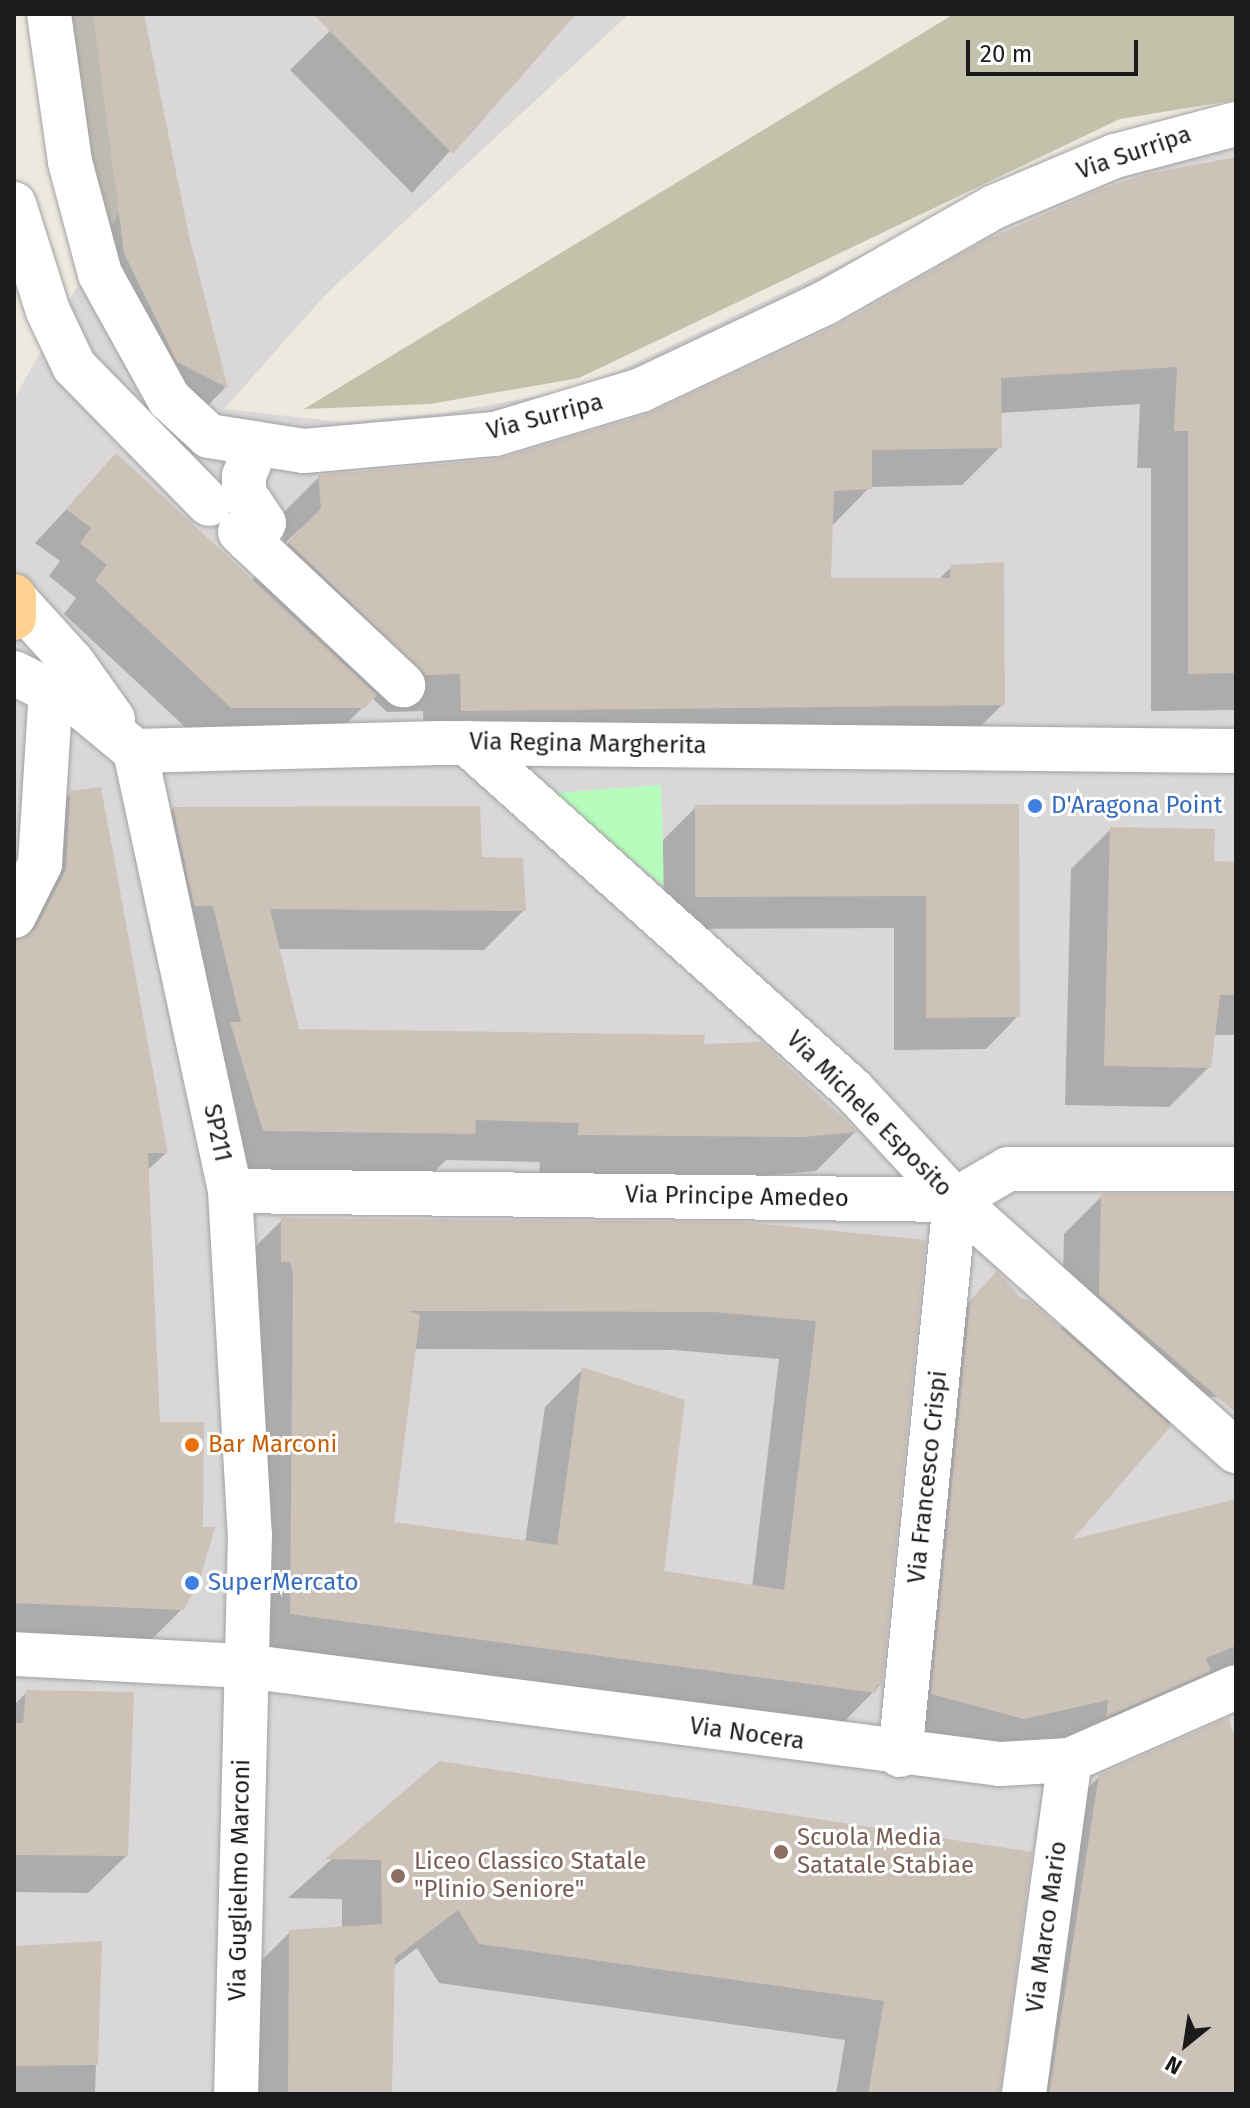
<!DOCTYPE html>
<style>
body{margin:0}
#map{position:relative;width:1250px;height:2108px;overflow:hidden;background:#ede9df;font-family:"Fira Sans",sans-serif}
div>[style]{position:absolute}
.residential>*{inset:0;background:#d9d7d7}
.construction>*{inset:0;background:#c2c2aa}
.park>*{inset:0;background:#b6fdbd}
.shadow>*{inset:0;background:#0003}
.building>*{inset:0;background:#cdc2b8}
.roads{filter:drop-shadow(0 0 2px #a2a2a2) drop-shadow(0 0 2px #a2a2a2)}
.minor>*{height:44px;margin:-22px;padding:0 22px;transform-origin:22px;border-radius:22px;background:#fff}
.major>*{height:44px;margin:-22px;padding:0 22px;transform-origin:22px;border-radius:22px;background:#ffd292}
.dots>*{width:22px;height:22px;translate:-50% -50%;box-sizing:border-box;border:4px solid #fff;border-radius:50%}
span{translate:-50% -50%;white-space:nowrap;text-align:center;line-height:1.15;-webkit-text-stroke:6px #fff;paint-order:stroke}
.street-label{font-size:24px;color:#1b1b1b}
.shop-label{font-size:24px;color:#366cbe}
.left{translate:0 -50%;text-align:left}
.food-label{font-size:24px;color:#c56008}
.education-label{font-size:24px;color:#785e54}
.frame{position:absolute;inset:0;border:16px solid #1b1b1b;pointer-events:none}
.north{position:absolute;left:1146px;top:2004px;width:80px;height:80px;-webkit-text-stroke:6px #fff;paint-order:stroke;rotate:210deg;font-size:22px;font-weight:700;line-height:32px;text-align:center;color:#1b1b1b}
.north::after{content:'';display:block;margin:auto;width:28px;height:36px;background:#1b1b1b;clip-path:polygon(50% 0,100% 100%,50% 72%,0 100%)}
.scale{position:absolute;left:966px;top:40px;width:172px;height:36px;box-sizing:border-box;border:4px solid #1b1b1b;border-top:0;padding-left:10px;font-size:24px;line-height:28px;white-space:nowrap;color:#1b1b1b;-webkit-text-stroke:6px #fff;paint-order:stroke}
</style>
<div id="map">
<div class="residential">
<i style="clip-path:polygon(141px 14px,629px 14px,325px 295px,224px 409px,341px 422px,445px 413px,583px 388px,1123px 131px,1236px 112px,1236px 2094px,14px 2094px,14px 399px,147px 163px)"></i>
</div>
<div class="construction">
<i style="clip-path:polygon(954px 14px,1236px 14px,1236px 100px,1120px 119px,579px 378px,430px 404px,304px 409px)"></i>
</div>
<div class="park">
<i style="clip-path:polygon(661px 785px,664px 886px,553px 793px)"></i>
</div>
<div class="shadow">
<i style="clip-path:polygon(60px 14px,141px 14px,187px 237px,225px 388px,194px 419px,92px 286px)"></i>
<i style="clip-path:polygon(347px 14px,573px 14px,412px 193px,290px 70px)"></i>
<i style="clip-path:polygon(1236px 163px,1236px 710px,1151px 711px,1151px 468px,1137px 468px,1140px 404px,1000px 413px,1000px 447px,962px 485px,870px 487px,832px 526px,829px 581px,938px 580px,951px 567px,1003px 704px,965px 742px,424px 748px,423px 711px,387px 712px,372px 698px,330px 740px,199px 740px,64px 614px,76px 598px,49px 576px,60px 561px,35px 543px,116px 456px,251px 581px,323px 508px,284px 544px,281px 515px,319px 477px,498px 461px,649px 416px)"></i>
<i style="clip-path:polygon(71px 793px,166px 1153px,147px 1171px,158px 1424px,182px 1609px,143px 1648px,14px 1643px,14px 936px,31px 832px)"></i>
<i style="clip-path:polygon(1017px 806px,1018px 1016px,986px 1049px,894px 1050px,894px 928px,664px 929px,663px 840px,696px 807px)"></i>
<i style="clip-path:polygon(173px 809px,480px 859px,524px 910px,484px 950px,277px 949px,297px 1031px,701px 1046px,855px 1132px,816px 1171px,762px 1176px,539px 1174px,540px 1162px,446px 1160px,433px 1173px,223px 1170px,134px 849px)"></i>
<i style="clip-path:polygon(1111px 829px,1212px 863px,1236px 864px,1236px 1035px,1213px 1035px,1209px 1067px,1169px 1107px,1065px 1105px,1071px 869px)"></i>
<i style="clip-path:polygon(1102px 1196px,1236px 1196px,1236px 1398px,1193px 1396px,1068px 1542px,1236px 1501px,1236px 1668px,1071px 1737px,984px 1756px,894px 1732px,959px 1312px,997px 1274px,1021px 1301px,1062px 1332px,1064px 1234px)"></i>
<i style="clip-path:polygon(evenodd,282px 1220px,924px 1242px,880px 1685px,836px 1730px,252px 1652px,244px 1258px,282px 1220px,414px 1349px,674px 1350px,779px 1359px,752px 1587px,662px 1572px,583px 1369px,545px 1407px,525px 1543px,391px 1523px,414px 1349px)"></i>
<i style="clip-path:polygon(27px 1692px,126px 1856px,88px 1893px,14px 1892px,14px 1705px)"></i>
<i style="clip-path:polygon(1236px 1745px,1236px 2094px,1025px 2094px,1060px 1816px,1100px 1776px)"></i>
<i style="clip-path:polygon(439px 1764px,1030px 1854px,973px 2094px,836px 2094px,845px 2040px,439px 1983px,417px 1948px,392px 1967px,390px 2094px,249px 2094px,250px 1972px,290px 1932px,342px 1929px,342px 1899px,288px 1898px)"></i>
<i style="clip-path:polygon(100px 1943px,95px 2094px,14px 2094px,14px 1948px)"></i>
</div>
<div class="building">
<i style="clip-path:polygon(93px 14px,144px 14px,189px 236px,228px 388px,177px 362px,124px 253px)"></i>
<i style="clip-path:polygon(313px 14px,576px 14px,453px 154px)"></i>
<i style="clip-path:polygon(1236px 157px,1236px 673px,1188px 674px,1188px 431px,1174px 431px,1177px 367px,1001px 378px,1002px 448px,872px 450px,872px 489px,834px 491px,831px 578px,950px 578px,950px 565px,1004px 562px,1005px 705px,461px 711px,460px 674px,425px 675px,288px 542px,321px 508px,318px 475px,498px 459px,648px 414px,836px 326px,986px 240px,1096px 191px,1146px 174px)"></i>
<i style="clip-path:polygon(116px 453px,377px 695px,365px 708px,231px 708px,95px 580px,107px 565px,80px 543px,91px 528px,66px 509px)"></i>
<i style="clip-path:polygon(101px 787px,168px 1153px,148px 1153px,160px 1422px,204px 1422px,203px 1527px,215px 1527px,200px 1579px,184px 1610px,14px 1603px,14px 941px,36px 928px,66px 869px,70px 791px)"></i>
<i style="clip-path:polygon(1019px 804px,1020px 1017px,926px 1018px,926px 896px,695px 897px,695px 805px)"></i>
<i style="clip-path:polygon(480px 806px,482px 857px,523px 858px,526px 911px,270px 909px,299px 1029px,705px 1035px,704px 1044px,762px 1042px,858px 1132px,804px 1137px,578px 1135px,579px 1123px,476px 1120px,475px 1134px,263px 1131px,230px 1022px,241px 1022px,213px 906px,194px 906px,173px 807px)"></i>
<i style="clip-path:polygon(1110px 827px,1215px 829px,1214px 861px,1236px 862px,1236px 995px,1220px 995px,1211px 1068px,1104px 1066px)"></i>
<i style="clip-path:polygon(1101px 1194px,1236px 1194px,1236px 1413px,1099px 1295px)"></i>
<i style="clip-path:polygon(evenodd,281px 1218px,743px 1222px,926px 1240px,882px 1686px,877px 1685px,876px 1693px,290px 1614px,293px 1274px,290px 1262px,281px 1262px,281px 1218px,409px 1311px,713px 1312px,816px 1321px,784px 1590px,664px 1571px,685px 1400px,582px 1367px,557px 1545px,394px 1522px,420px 1315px,409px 1311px)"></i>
<i style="clip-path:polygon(997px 1271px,1022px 1299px,1028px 1299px,1171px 1426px,1073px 1539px,1236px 1499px,1236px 1646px,1206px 1658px,1211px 1671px,1106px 1717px,1108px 1700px,1024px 1719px,931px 1694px,970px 1301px)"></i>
<i style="clip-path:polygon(26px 1690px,134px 1692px,128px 1856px,14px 1855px,14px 1723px,23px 1723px)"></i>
<i style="clip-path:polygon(1228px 1718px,1236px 1739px,1236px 2094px,1049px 2094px,1099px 1775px)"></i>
<i style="clip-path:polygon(439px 1761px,1032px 1852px,1000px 2094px,868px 2094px,884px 2001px,479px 1944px,458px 1910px,395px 1958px,392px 2094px,288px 2094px,289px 1930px,382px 1924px,381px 1860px,325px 1859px)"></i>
<i style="clip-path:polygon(102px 1941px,98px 2065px,14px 2066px,14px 1946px)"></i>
</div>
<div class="roads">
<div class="minor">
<i style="left:49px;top:14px;width:149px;rotate:81.9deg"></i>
<i style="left:70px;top:162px;width:116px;rotate:75deg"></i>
<i style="left:100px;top:274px;width:143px;rotate:61.1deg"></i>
<i style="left:169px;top:399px;width:54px;rotate:42.8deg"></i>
<i style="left:209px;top:436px;width:96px;rotate:9deg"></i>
<i style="left:304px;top:451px;width:192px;rotate:-5.1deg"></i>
<i style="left:495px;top:434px;width:152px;rotate:-16.8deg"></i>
<i style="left:641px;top:390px;width:204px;rotate:-25.3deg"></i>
<i style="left:825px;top:303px;width:194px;rotate:-29.6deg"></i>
<i style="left:994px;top:207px;width:131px;rotate:-22.9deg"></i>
<i style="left:1115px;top:156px;width:125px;rotate:-14.8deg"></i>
<i style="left:14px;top:204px;width:112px;rotate:72.4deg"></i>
<i style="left:48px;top:311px;width:61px;rotate:64.7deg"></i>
<i style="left:74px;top:366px;width:193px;rotate:45.6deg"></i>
<i style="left:240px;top:532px;width:224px;rotate:43.2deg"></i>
<i style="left:248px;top:540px;width:23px;rotate:-47deg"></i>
<i style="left:264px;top:523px;width:36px;rotate:-124deg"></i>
<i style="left:244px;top:493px;width:17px;rotate:-90deg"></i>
<i style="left:244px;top:476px;width:35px;rotate:-68deg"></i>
<i style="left:15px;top:599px;width:86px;rotate:47.8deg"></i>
<i style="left:73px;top:663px;width:69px;rotate:54.5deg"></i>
<i style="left:14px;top:673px;width:76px;rotate:26.6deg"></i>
<i style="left:82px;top:707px;width:69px;rotate:39.7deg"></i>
<i style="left:135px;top:751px;width:450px;rotate:77.8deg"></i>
<i style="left:230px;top:1191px;width:345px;rotate:86.7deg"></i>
<i style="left:250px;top:1535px;width:559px;rotate:91.43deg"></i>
<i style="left:467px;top:743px;width:519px;rotate:41.95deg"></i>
<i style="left:853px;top:1090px;width:150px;rotate:47.2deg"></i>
<i style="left:955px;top:1200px;width:377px;rotate:41.8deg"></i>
<i style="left:135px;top:751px;width:305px;rotate:-1.5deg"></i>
<i style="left:440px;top:743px;width:796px;rotate:0.58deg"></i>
<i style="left:14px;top:916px;width:58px;rotate:-63.4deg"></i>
<i style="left:40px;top:864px;width:174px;rotate:-86.4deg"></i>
<i style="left:230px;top:1191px;width:725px;rotate:0.71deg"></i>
<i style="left:955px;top:1200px;width:61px;rotate:-30.3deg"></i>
<i style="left:1008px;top:1169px;width:228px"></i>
<i style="left:14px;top:1654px;width:231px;rotate:3deg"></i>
<i style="left:245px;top:1666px;width:761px;rotate:7.4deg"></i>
<i style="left:1000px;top:1764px;width:70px;rotate:-3.3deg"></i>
<i style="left:1070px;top:1760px;width:181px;rotate:-23.7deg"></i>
<i style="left:900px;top:1755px;width:558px;rotate:-84.34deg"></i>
<i style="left:1024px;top:2094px;width:337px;rotate:-82.2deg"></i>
</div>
<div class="major">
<i style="left:14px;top:596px;width:22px;rotate:90deg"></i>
</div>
</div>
<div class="dots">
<i style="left:1035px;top:806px;background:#3f7fe0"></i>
<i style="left:192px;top:1445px;background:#e8710a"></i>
<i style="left:192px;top:1583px;background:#3f7fe0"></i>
<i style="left:781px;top:1852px;background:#8d6e63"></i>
<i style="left:398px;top:1876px;background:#8d6e63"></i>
</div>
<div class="street-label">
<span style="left:1134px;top:153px;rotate:-19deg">Via Surripa</span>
<span style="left:545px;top:417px;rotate:-15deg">Via Surripa</span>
<span style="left:588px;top:744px;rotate:1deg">Via Regina Margherita</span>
<span style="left:869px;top:1114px;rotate:45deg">Via Michele Esposito</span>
<span style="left:217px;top:1133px;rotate:78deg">SP211</span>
<span style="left:737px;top:1197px;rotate:1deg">Via Principe Amedeo</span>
<span style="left:928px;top:1477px;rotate:-84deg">Via Francesco Crispi</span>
<span style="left:747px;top:1734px;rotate:8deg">Via Nocera</span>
<span style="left:240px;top:1880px;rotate:-89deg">Via Guglielmo Marconi</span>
<span style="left:1047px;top:1927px;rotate:-82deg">Via Marco Mario</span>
</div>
<div class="shop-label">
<span class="left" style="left:1051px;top:806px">D'Aragona Point</span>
<span class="left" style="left:208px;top:1583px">SuperMercato</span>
</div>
<div class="food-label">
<span class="left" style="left:208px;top:1445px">Bar Marconi</span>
</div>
<div class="education-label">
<span class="left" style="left:797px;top:1852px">Scuola Media<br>Satatale Stabiae</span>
<span class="left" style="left:414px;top:1876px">Liceo Classico Statale<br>"Plinio Seniore"</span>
</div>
<div class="frame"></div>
<div class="north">N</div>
<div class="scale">20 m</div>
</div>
